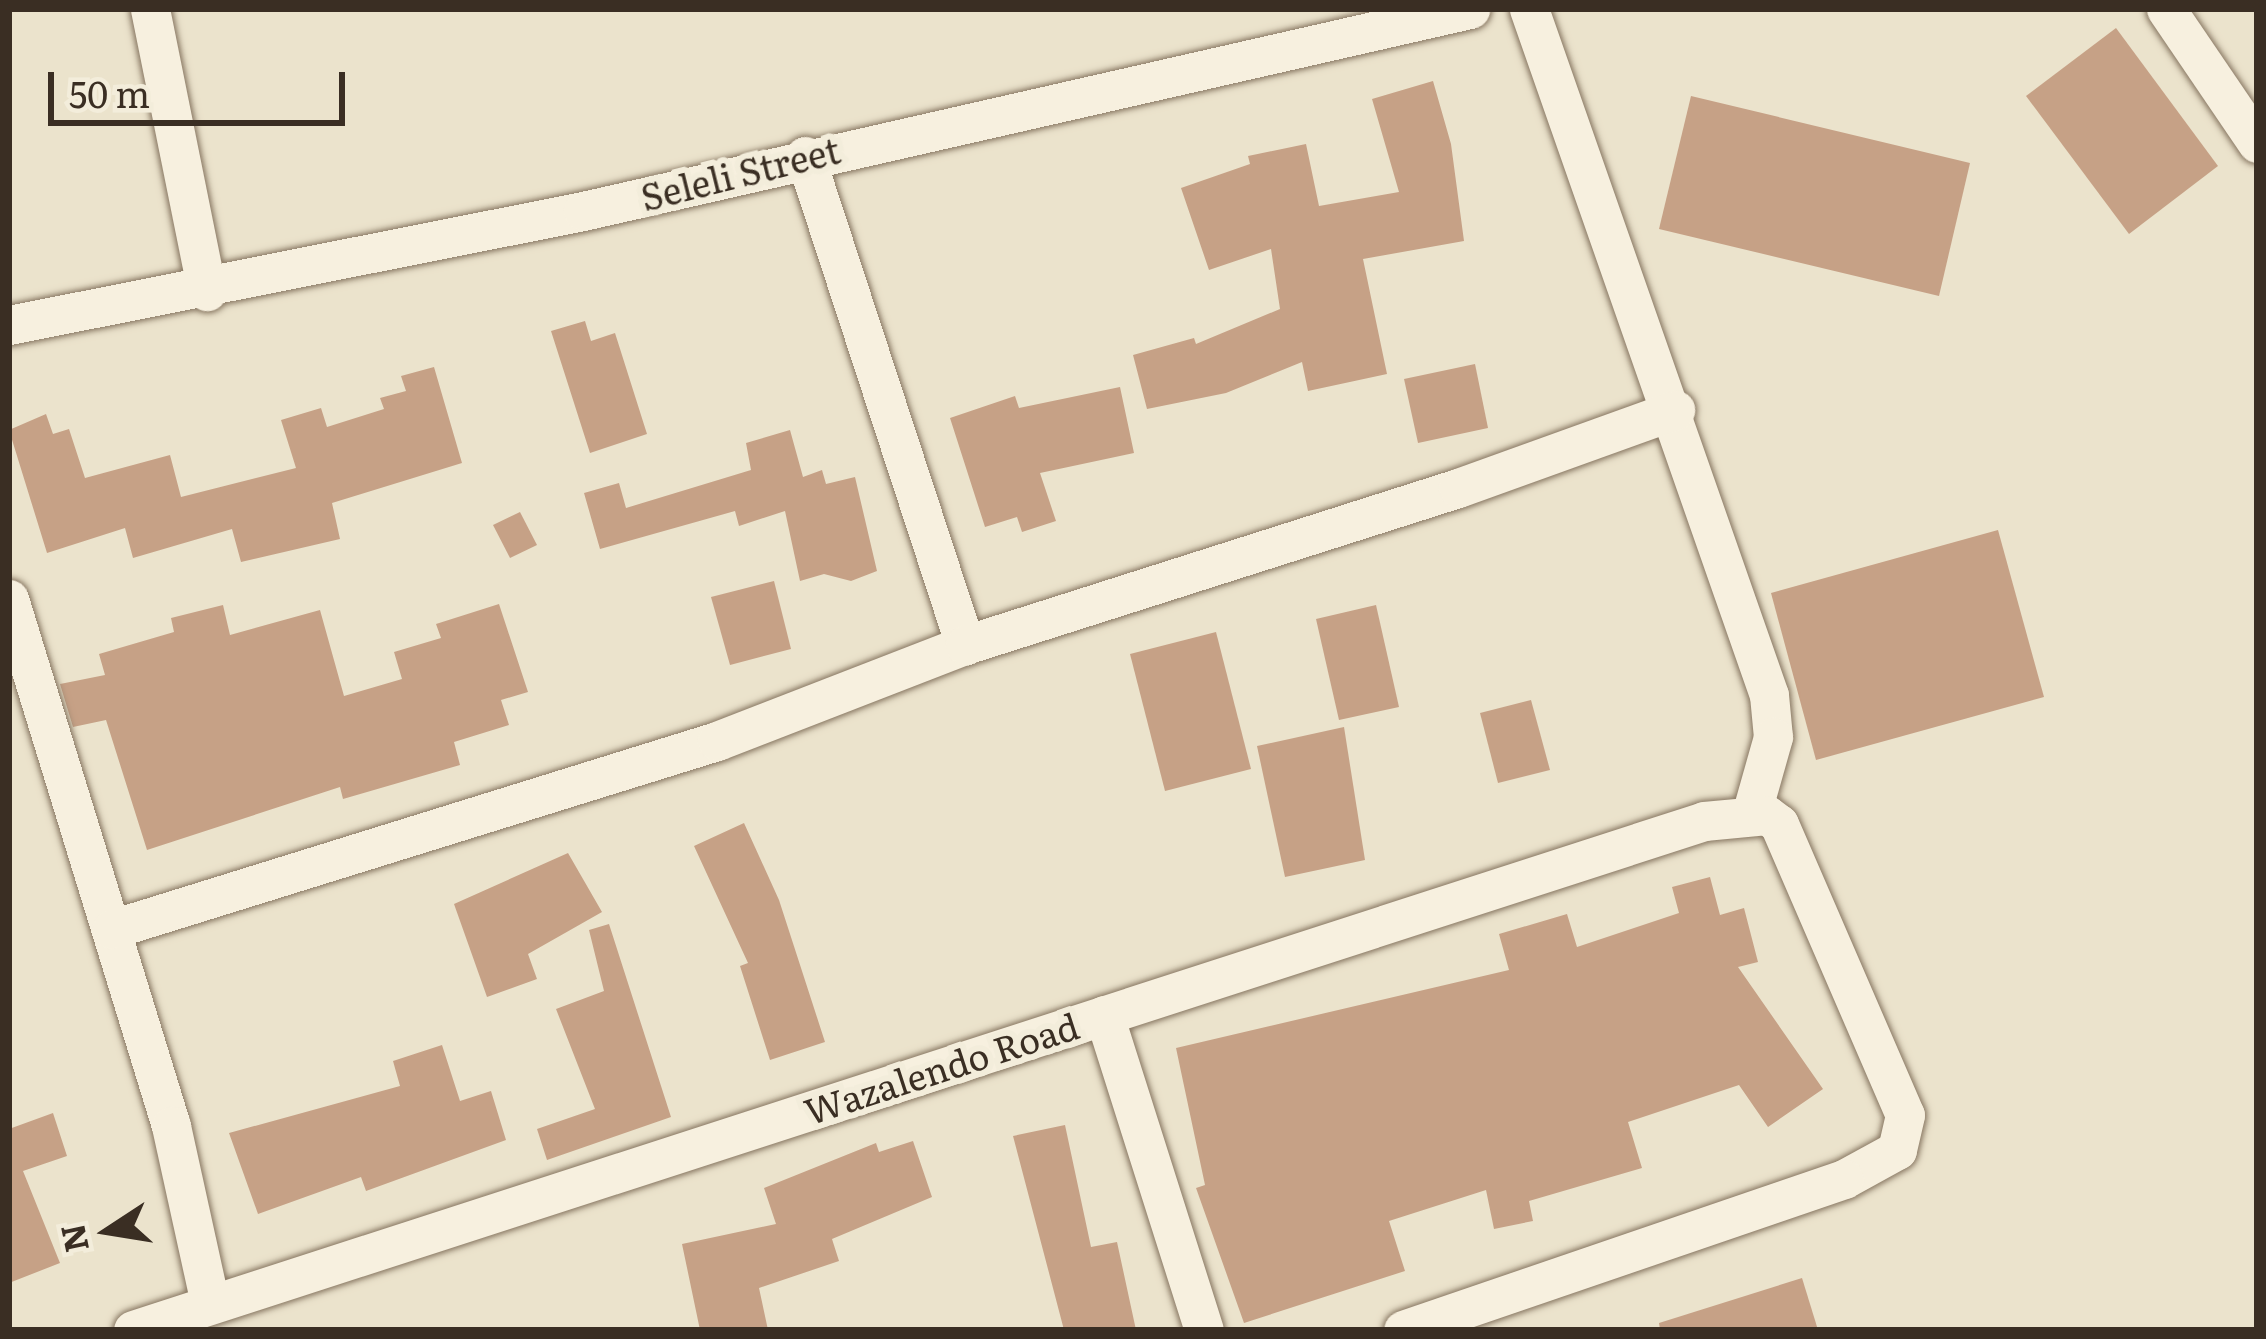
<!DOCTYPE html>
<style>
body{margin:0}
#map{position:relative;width:2266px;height:1339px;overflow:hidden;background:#ebe3cc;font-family:Literata,serif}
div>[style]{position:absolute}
.building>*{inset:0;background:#c6a186}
.roads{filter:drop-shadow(0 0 3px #877661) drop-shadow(0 0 3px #877661)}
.minor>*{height:39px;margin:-19.5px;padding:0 19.5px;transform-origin:19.5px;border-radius:19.5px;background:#f7f0df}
span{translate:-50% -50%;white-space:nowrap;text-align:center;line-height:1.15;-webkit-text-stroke:12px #f3eddb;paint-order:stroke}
.street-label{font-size:36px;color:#3a2e23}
.frame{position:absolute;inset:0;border:12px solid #3a2e23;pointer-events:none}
.north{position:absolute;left:48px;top:1171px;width:120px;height:120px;-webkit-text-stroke:9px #f3eddb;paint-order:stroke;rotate:258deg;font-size:33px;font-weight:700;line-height:48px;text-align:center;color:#3a2e23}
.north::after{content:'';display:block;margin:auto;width:42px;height:54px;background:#3a2e23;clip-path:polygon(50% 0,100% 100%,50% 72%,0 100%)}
.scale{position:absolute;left:48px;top:72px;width:297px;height:54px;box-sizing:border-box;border:6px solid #3a2e23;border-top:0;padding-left:15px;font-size:36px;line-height:42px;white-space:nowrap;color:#3a2e23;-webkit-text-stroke:9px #f3eddb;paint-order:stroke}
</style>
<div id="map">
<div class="building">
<i style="clip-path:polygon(2116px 28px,2218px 166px,2129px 234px,2026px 96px)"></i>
<i style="clip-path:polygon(1433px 81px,1451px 144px,1464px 241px,1363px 259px,1387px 374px,1308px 391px,1302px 362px,1226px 393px,1147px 409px,1133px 355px,1194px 338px,1196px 344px,1280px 309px,1271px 249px,1209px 270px,1181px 188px,1250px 164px,1248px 156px,1306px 144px,1319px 206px,1399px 192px,1372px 99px)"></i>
<i style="clip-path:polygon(1691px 96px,1970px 163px,1939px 296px,1659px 229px)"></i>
<i style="clip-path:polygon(585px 321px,591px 341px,615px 333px,647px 434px,590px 453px,551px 331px)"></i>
<i style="clip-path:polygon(1475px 364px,1488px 428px,1418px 443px,1404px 379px)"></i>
<i style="clip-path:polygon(434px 367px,462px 463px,332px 503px,340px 539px,241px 562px,232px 529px,133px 558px,125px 528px,47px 553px,9px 430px,46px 414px,53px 434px,69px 429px,85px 478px,170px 455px,181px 497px,296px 468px,281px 420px,321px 408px,327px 427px,384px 409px,380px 398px,406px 391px,401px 376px)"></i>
<i style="clip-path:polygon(1120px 387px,1134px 453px,1040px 473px,1056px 521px,1022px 532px,1017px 517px,985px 527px,950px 418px,1015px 396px,1019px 408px)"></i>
<i style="clip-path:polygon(790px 430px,803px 477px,822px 470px,826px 484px,855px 477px,877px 571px,851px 581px,824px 574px,800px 581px,785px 511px,739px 526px,735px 511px,600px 549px,584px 493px,619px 483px,626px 508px,751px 470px,746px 443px)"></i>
<i style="clip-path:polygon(520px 512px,537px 545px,510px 558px,493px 525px)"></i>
<i style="clip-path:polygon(1998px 530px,2044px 697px,1816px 760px,1771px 593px)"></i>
<i style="clip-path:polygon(774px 581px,791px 649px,730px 665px,711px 597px)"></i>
<i style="clip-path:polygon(499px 604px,528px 692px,501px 700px,509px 725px,454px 742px,460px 765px,343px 799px,340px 787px,147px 850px,106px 720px,73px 727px,60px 684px,105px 675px,99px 654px,174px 632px,171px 618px,223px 605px,230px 635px,320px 610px,344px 696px,402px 679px,394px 652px,441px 638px,436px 624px)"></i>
<i style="clip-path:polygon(1376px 605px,1399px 707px,1339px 720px,1316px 619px)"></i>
<i style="clip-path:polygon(1216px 632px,1251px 769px,1165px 791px,1130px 654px)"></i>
<i style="clip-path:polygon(1531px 700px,1550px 770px,1498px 783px,1480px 713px)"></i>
<i style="clip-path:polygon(1344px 727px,1365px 860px,1285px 877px,1257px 746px)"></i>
<i style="clip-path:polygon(744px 823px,779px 900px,825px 1042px,770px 1060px,740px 966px,748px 963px,694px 846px)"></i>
<i style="clip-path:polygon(568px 853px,602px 912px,528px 954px,537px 979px,487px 997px,454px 904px)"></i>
<i style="clip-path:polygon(1710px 877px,1720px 915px,1744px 908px,1758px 962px,1738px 967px,1823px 1089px,1768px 1127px,1739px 1085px,1628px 1122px,1642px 1168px,1529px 1201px,1533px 1221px,1494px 1229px,1486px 1190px,1389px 1221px,1405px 1271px,1244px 1323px,1196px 1188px,1205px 1185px,1176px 1048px,1509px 970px,1499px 934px,1567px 914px,1577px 947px,1679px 913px,1672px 887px)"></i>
<i style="clip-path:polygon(609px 924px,671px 1117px,547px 1160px,537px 1129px,595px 1109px,556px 1009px,604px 991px,589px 930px)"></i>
<i style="clip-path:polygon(442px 1045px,460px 1101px,491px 1091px,506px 1140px,366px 1191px,361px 1177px,258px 1214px,229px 1133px,400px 1086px,393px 1061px)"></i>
<i style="clip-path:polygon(53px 1113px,67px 1156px,23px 1171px,60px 1263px,9px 1283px,9px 1129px)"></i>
<i style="clip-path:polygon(1065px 1125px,1091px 1247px,1117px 1242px,1136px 1330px,1064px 1330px,1013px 1136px)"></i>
<i style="clip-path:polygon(913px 1141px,932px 1197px,832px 1239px,839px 1261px,759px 1288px,768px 1330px,700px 1330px,682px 1244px,776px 1224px,764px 1188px,876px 1143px,879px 1152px)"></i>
<i style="clip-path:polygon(1802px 1278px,1818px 1330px,1660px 1330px,1659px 1323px)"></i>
</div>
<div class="roads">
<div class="minor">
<i style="left:150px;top:9px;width:288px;rotate:78.6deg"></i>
<i style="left:1529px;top:9px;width:727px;rotate:70.72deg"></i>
<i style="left:1769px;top:695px;width:42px;rotate:84.6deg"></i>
<i style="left:1773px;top:737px;width:77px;rotate:105.8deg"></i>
<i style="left:2166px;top:9px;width:162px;rotate:55.8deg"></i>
<i style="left:805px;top:156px;width:515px;rotate:71.88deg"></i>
<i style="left:9px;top:325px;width:585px;rotate:-11.23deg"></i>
<i style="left:583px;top:211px;width:910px;rotate:-12.83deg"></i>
<i style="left:9px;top:599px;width:551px;rotate:72.91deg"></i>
<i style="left:171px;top:1126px;width:177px;rotate:77.6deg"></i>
<i style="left:112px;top:929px;width:634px;rotate:-17.26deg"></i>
<i style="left:717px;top:741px;width:266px;rotate:-21.2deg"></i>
<i style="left:965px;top:645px;width:517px;rotate:-17.66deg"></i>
<i style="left:1458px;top:488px;width:231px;rotate:-19.8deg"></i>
<i style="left:1104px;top:1015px;width:330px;rotate:72.4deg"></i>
<i style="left:133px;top:1330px;width:1651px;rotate:-17.95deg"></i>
<i style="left:1704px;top:821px;width:63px;rotate:-5.4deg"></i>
<i style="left:1767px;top:815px;width:15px;rotate:37deg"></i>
<i style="left:1779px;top:824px;width:317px;rotate:66.6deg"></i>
<i style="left:1905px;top:1115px;width:36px;rotate:103deg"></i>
<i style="left:1897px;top:1150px;width:60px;rotate:151.3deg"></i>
<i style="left:1844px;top:1179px;width:466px;rotate:161.1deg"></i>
</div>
</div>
<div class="street-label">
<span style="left:740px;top:172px;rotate:-14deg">Seleli Street</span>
<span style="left:941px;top:1067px;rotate:-18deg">Wazalendo Road</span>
</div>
<div class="frame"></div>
<div class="north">N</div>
<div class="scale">50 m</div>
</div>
